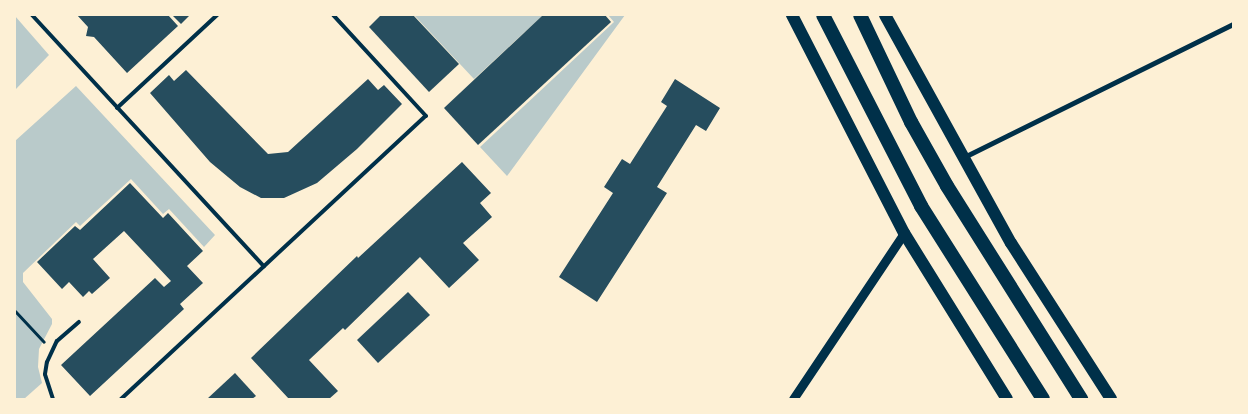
<!DOCTYPE html>
<style>
body{margin:0}
#map{position:relative;width:1248px;height:414px;overflow:hidden;background:#fdf0d5;font-family:Helvetica,sans-serif}
div>[style]{position:absolute}
.green>*{inset:0;background:#b9caca}
.building>*{inset:0;background:#264d5e}
.path>*{height:3px;margin:-1.5px;padding:0 1.5px;transform-origin:1.5px;border-radius:1.5px;background:#003049}
.service>*{height:4px;margin:-2px;padding:0 2px;transform-origin:2px;border-radius:2px;background:#003049}
.minor>*{height:5px;margin:-2.5px;padding:0 2.5px;transform-origin:2.5px;border-radius:2.5px;background:#003049}
.tertiary>*{height:9px;margin:-4.5px;padding:0 4.5px;transform-origin:4.5px;border-radius:4.5px;background:#003049}
.primary>*{height:12px;margin:-6px;padding:0 6px;transform-origin:6px;border-radius:6px;background:#003049}
.trunk>*{height:14px;margin:-7px;padding:0 7px;transform-origin:7px;border-radius:7px;background:#003049}
span{translate:-50% -50%;white-space:nowrap;text-align:center;line-height:1.15;-webkit-text-stroke:4px #fdf0d5;paint-order:stroke}
.frame{position:absolute;inset:0;border:16px solid #fdf0d5;pointer-events:none}
</style>
<div id="map">
<div class="green">
<i style="clip-path:polygon(414px 15px,541px 15px,542px 16px,474px 79px)"></i>
<i style="clip-path:polygon(608px 15px,625px 15px,507px 176px,480px 147px,614px 22px)"></i>
<i style="clip-path:polygon(15px 16px,49px 55px,15px 90px)"></i>
<i style="clip-path:polygon(76px 86px,215px 235px,204px 247px,169px 209px,163px 214px,131px 179px,80px 226px,76px 222px,23px 273px,23px 282px,52px 319px,52px 324px,39px 349px,38px 367px,42px 383px,24px 399px,15px 399px,15px 141px)"></i>
</div>
<div class="building">
<i style="clip-path:polygon(77px 15px,168px 15px,178px 26px,127px 73px,94px 37px,86px 36px,88px 27px)"></i>
<i style="clip-path:polygon(172px 15px,190px 15px,181px 24px)"></i>
<i style="clip-path:polygon(381px 15px,413px 15px,459px 64px,429px 92px,369px 27px)"></i>
<i style="clip-path:polygon(543px 15px,605px 15px,611px 22px,478px 145px,444px 108px)"></i>
<i style="clip-path:polygon(186px 70px,268px 154px,288px 152px,368px 79px,378px 90px,384px 85px,402px 104px,357px 149px,317px 183px,284px 198px,261px 198px,240px 187px,210px 162px,150px 93px,169px 75px,174px 81px)"></i>
<i style="clip-path:polygon(675px 79px,720px 108px,706px 131px,696px 125px,657px 187px,667px 193px,597px 302px,559px 277px,613px 193px,604px 187px,622px 159px,630px 164px,667px 106px,661px 102px)"></i>
<i style="clip-path:polygon(462px 162px,491px 193px,480px 203px,492px 217px,463px 243px,479px 260px,449px 288px,420px 257px,345px 330px,343px 328px,309px 360px,338px 391px,329px 399px,289px 399px,251px 358px,357px 256px,358px 258px)"></i>
<i style="clip-path:polygon(130px 183px,163px 218px,168px 213px,203px 251px,187px 266px,203px 283px,180px 304px,184px 309px,90px 396px,61px 365px,155px 278px,164px 287px,171px 281px,124px 231px,93px 259px,110px 278px,92px 294px,89px 291px,83px 297px,69px 282px,62px 289px,37px 262px,75px 226px,80px 230px)"></i>
<i style="clip-path:polygon(408px 292px,430px 315px,378px 363px,357px 340px)"></i>
<i style="clip-path:polygon(235px 373px,256px 396px,252px 399px,207px 399px)"></i>
</div>
<div class="path">
<i style="left:15px;top:311px;width:42px;rotate:46.9deg"></i>
</div>
<div class="service">
<i style="left:32px;top:15px;width:342px;rotate:47.3deg"></i>
<i style="left:117px;top:108px;width:137px;rotate:-42.9deg"></i>
<i style="left:53px;top:399px;width:26px;rotate:-108deg"></i>
<i style="left:45px;top:374px;width:12px;rotate:-81deg"></i>
<i style="left:47px;top:362px;width:23px;rotate:-65deg"></i>
<i style="left:57px;top:341px;width:29px;rotate:-41deg"></i>
<i style="left:121px;top:399px;width:416px;rotate:-42.9deg"></i>
<i style="left:426px;top:116px;width:137px;rotate:-132.6deg"></i>
</div>
<div class="minor">
<i style="left:964px;top:157px;width:300px;rotate:-26.3deg"></i>
</div>
<div class="tertiary">
<i style="left:793px;top:399px;width:200px;rotate:-56.2deg"></i>
</div>
<div class="primary">
<i style="left:792px;top:15px;width:245px;rotate:62.8deg"></i>
<i style="left:904px;top:233px;width:195px;rotate:58.2deg"></i>
<i style="left:885px;top:15px;width:260px;rotate:61.1deg"></i>
<i style="left:1011px;top:243px;width:185px;rotate:57.3deg"></i>
</div>
<div class="trunk">
<i style="left:823px;top:15px;width:215px;rotate:62.8deg"></i>
<i style="left:921px;top:206px;width:228px;rotate:57.7deg"></i>
<i style="left:860px;top:15px;width:119px;rotate:64.5deg"></i>
<i style="left:911px;top:122px;width:73px;rotate:60.6deg"></i>
<i style="left:947px;top:186px;width:252px;rotate:57.8deg"></i>
</div>
<div class="frame"></div>
</div>
